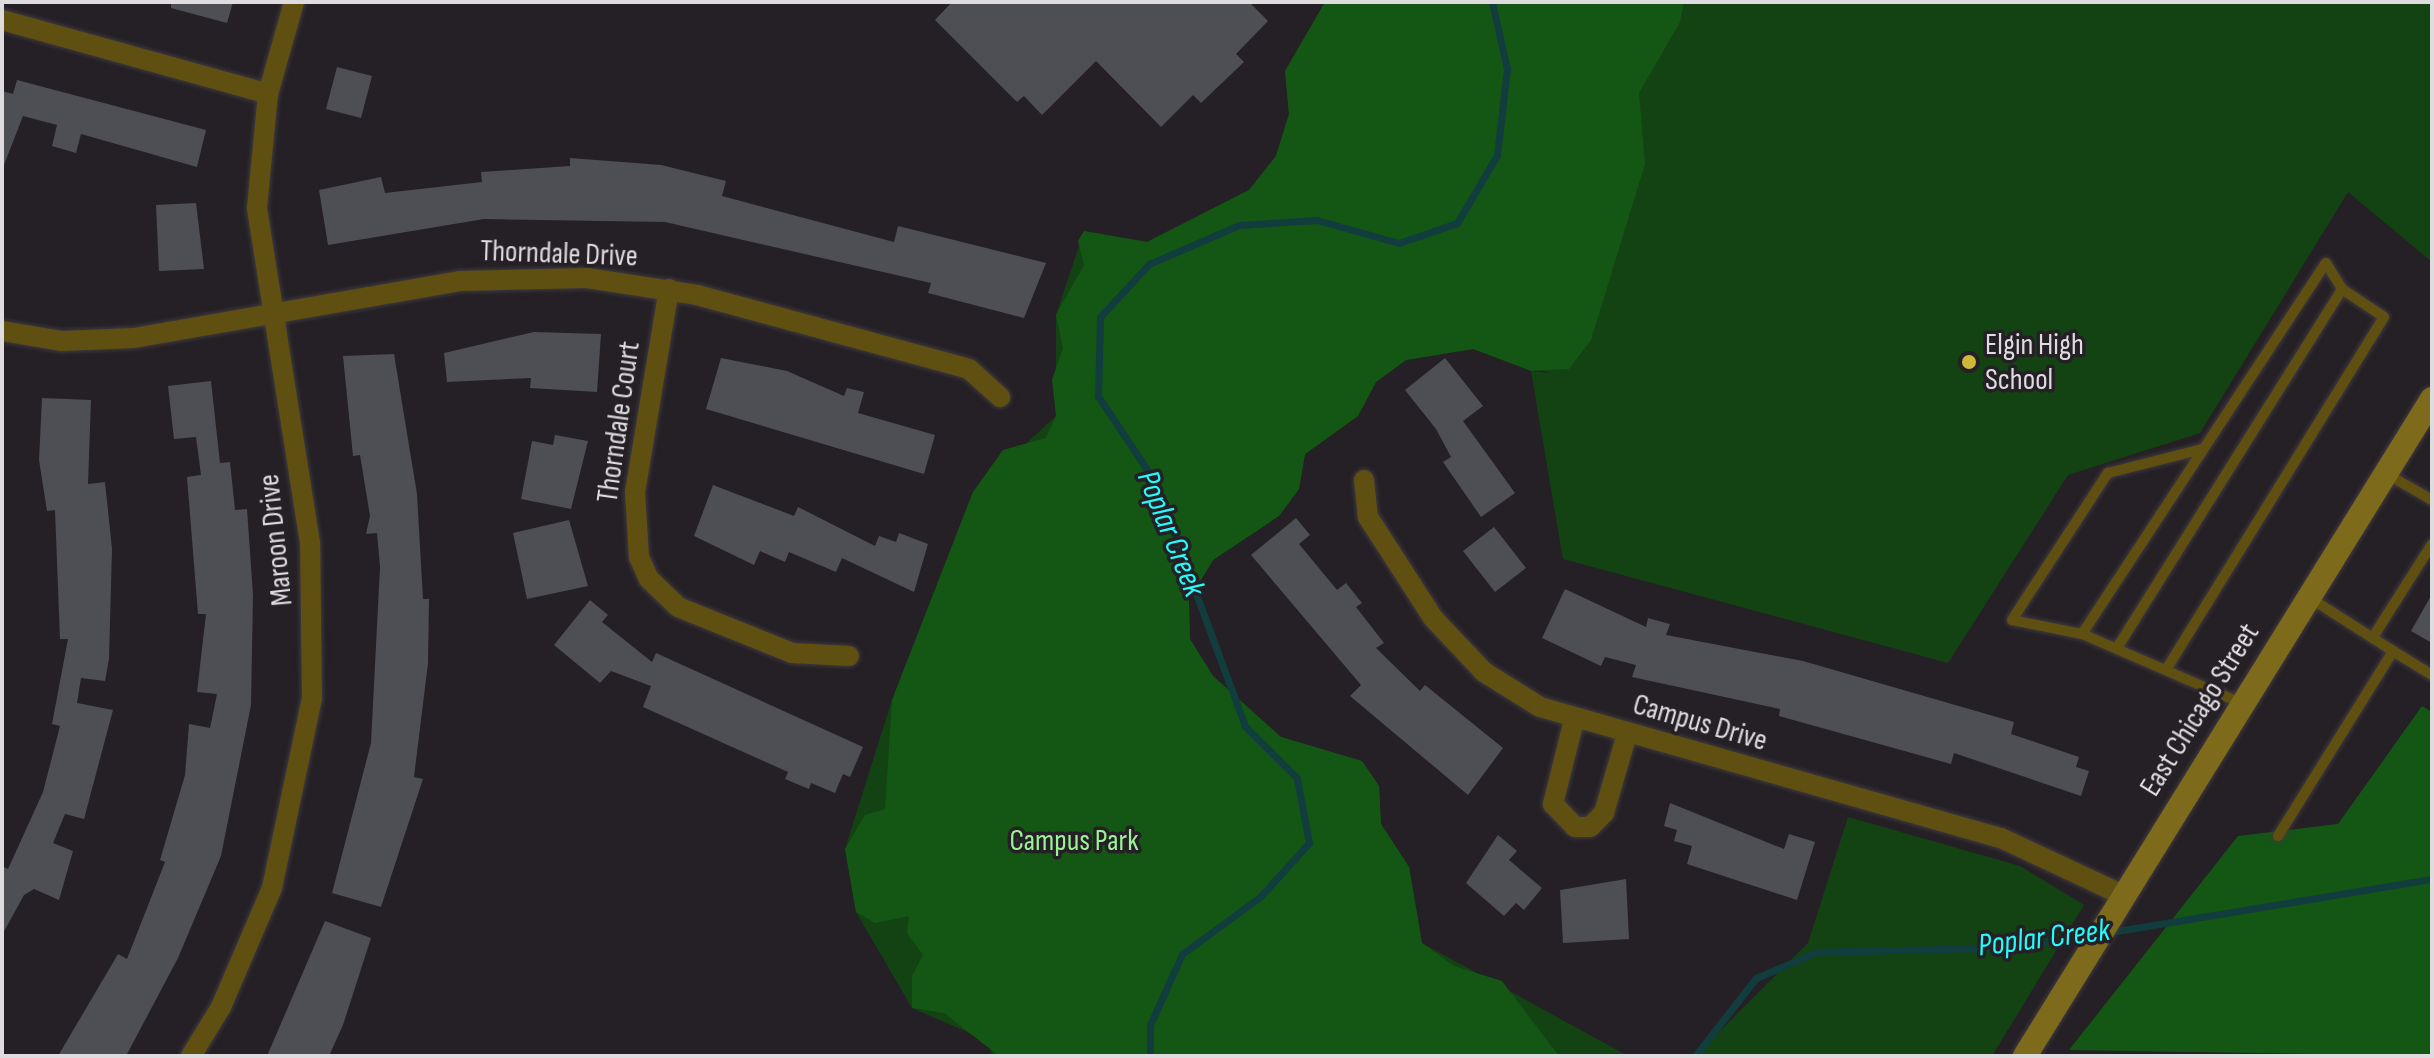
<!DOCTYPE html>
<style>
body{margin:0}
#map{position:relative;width:2434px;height:1058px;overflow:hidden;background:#252025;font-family:"Sofia Sans Condensed",sans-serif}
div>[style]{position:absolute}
.green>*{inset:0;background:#134312}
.forest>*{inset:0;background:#145714}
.stream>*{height:7px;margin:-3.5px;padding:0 3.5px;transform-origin:3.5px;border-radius:3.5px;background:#113d3e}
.building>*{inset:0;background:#4e4e55}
.roads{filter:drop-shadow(0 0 2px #3f3a3f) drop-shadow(0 0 2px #3f3a3f)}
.lane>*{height:10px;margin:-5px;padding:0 5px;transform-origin:5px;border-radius:5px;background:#5f5012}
.street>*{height:20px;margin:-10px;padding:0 10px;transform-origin:10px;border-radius:10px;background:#5f5012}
.secondary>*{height:24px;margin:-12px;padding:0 12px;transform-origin:12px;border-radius:12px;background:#7d6a1b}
.dots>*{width:22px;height:22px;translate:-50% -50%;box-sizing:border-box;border:4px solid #252025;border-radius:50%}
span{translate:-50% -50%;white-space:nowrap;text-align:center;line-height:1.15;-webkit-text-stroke:7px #252025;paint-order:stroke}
.street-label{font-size:30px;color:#dfdce0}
.poi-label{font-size:30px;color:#dfdce0}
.left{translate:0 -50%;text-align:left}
.park-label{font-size:30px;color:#9bf296}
.water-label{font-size:32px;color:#26fbfc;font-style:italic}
.frame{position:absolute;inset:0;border:4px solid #dfdce0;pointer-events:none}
</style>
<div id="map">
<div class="green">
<i style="clip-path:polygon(1325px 2px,2432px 2px,2432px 262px,2348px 192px,2200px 433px,2068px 475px,1948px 663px,1563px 559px,1531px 371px,1551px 373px,1473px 349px,1406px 360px,1376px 382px,1358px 416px,1305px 454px,1299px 489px,1279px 516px,1213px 560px,1189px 600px,1190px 639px,1213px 676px,1281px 737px,1362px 761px,1379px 786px,1381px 824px,1409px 867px,1422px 943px,1628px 1056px,992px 1056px,988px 1041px,912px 1008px,856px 912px,845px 849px,892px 700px,973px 492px,1056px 416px,1056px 315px,1084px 231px,1147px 242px,1249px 190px,1276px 156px,1289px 114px,1285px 71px)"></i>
<i style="clip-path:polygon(1848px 817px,2020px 866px,2084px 905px,1992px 1056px,1695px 1056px,1808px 943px)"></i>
</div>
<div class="forest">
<i style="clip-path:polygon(1325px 2px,1684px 2px,1680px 22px,1639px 93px,1645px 164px,1591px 340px,1569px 369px,1531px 371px,1473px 349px,1406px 360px,1376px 382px,1358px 416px,1305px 454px,1299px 489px,1279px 516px,1213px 560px,1189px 600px,1190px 639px,1213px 676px,1281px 737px,1362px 761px,1379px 786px,1381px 824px,1409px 867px,1422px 943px,1454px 966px,1502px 981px,1559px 1056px,999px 1056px,944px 1013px,912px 1008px,912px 976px,923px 955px,907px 933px,909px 916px,875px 923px,856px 912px,845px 849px,865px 815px,885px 809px,892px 700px,973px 492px,1003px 450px,1046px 438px,1056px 416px,1052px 380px,1063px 348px,1056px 315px,1084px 265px,1078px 241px,1084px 231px,1147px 242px,1249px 190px,1276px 156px,1289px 114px,1285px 71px)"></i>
<i style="clip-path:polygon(2422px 706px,2432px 712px,2432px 1056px,2069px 1050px,2238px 836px,2338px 824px)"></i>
</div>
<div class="stream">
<i style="left:2111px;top:932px;width:325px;rotate:-9.4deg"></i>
<i style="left:1150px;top:1056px;width:31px;rotate:-90deg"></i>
<i style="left:1150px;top:1025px;width:78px;rotate:-65.7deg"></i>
<i style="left:1182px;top:954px;width:97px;rotate:-36.2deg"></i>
<i style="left:1260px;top:897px;width:73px;rotate:-47.8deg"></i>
<i style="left:1309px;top:843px;width:66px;rotate:-100.5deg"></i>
<i style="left:1297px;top:778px;width:74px;rotate:-135deg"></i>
<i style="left:1245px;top:726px;width:262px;rotate:-110.3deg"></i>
<i style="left:1154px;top:480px;width:101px;rotate:-123.7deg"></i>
<i style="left:1098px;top:396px;width:79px;rotate:-88.5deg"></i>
<i style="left:1100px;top:317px;width:72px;rotate:-47.2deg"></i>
<i style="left:1149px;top:264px;width:98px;rotate:-23.4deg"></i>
<i style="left:1239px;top:225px;width:78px;rotate:-3.7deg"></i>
<i style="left:1317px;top:220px;width:85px;rotate:15.7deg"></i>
<i style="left:1399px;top:243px;width:61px;rotate:-19deg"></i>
<i style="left:1457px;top:223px;width:79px;rotate:-59.5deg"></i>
<i style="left:1497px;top:155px;width:87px;rotate:-83.4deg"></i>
<i style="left:1507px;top:69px;width:69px;rotate:-102.6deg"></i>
<i style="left:1695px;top:1056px;width:99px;rotate:-52deg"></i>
<i style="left:1756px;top:978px;width:65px;rotate:-23.4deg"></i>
<i style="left:1816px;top:952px;width:199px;rotate:-1.4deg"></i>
<i style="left:2015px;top:947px;width:80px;rotate:-9.3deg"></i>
</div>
<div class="building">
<i style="clip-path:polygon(171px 2px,233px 2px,227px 23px,171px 8px)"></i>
<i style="clip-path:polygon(952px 2px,1249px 2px,1268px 21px,1236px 54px,1244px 62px,1201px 103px,1193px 95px,1161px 127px,1096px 61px,1042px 115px,1024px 96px,1017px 102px,935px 20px)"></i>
<i style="clip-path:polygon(337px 67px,372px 76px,361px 118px,326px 109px)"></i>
<i style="clip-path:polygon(17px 80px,206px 130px,197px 167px,81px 134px,76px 153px,52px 146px,57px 125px,23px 116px,2px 170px,2px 91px,13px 94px)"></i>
<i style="clip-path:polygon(570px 158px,661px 165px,726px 181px,722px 196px,894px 242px,898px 226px,1046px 263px,1024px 318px,928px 293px,931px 283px,665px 222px,484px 219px,328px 245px,319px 190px,381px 177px,385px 193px,482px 182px,481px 172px,570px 166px)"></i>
<i style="clip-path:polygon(196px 203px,204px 269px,159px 271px,156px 205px)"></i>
<i style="clip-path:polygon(534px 332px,601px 334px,597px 392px,530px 388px,531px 378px,447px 382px,444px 353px)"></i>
<i style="clip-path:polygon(394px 354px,417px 494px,423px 599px,429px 599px,428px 663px,414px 777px,423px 779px,381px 907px,332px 893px,371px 743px,380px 567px,377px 533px,366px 534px,370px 516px,360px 455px,353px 456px,343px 356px)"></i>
<i style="clip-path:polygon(721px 358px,787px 371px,844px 396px,847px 388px,864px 392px,858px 413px,935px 435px,924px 474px,706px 409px)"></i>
<i style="clip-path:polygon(1445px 358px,1483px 406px,1463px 421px,1515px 493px,1481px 517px,1443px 462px,1451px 457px,1436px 429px,1405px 390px)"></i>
<i style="clip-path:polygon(211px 381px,220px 463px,230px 462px,235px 510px,247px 509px,253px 595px,251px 705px,221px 856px,178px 958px,126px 1056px,58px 1056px,118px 954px,127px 959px,165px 862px,160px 860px,185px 775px,189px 724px,210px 728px,217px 694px,197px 692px,206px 614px,198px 614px,187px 477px,201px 475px,196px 437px,174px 439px,168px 386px)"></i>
<i style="clip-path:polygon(42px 398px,91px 400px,88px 484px,105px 482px,112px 549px,109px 659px,105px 681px,81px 678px,77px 703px,113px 710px,84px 819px,65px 814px,53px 843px,73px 851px,59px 900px,34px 889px,24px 895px,2px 935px,2px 866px,8px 869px,43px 792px,60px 726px,52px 724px,68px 639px,60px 639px,55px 510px,47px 511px,39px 460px)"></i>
<i style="clip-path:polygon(555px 435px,588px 441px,571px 509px,521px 499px,532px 441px,553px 445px)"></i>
<i style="clip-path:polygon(713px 485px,794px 516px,798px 507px,875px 546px,879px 536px,896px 542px,899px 533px,928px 544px,914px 592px,842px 558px,836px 572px,789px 552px,785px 562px,760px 551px,754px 565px,694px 536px)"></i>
<i style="clip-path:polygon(1296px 518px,1310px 535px,1299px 544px,1337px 590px,1346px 583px,1362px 603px,1356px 607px,1384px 643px,1376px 648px,1420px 691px,1425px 685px,1503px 748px,1468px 795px,1350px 696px,1361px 685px,1251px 555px)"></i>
<i style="clip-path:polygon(569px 520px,588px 586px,527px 599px,513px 533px)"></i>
<i style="clip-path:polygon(1494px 527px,1526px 568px,1495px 592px,1463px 551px)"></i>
<i style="clip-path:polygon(1565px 589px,1646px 627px,1648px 618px,1670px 624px,1666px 635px,1803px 661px,2014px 722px,2011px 734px,2079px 757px,2076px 767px,2089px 771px,2081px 796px,1954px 753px,1951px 764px,1779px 716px,1780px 709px,1632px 677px,1636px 665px,1605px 657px,1601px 666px,1542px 638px)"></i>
<i style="clip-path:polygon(2432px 594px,2432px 643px,2411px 631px)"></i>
<i style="clip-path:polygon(590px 600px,608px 615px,602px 622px,652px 662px,656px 653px,863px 747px,850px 777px,843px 774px,835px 793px,811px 783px,809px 789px,785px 779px,788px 772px,643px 707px,651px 686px,611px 671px,600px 683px,554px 645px)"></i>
<i style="clip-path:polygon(1670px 803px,1784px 849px,1789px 834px,1815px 842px,1797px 900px,1687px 864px,1692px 846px,1674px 841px,1677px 830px,1664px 826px)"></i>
<i style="clip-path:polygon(1498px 835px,1517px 851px,1509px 860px,1542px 888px,1524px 910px,1516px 903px,1504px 916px,1466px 883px)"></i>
<i style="clip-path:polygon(1626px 879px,1629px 939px,1563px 943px,1560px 890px)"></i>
<i style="clip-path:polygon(325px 921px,371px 938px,343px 1025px,329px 1056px,267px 1056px)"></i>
</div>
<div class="roads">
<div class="lane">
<i style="left:2385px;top:473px;width:54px;rotate:29.9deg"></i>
<i style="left:2082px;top:634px;width:71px;rotate:-168.7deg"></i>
<i style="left:2012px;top:620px;width:176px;rotate:-56.9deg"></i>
<i style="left:2108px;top:473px;width:98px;rotate:-14.2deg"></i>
<i style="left:2373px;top:637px;width:110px;rotate:-57.6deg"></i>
<i style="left:2117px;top:648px;width:424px;rotate:-57.9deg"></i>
<i style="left:2342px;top:289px;width:50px;rotate:33.7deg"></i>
<i style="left:2384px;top:317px;width:413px;rotate:121.7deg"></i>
<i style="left:2393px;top:651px;width:46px;rotate:31.6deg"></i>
<i style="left:2241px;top:703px;width:173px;rotate:-156.5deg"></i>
<i style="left:2082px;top:634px;width:444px;rotate:-56.7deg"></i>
<i style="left:2326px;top:263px;width:31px;rotate:58deg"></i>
<i style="left:2278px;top:836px;width:218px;rotate:-58.1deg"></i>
<i style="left:2393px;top:651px;width:98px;rotate:-147.4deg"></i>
</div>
<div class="street">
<i style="left:2px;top:20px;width:276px;rotate:15.5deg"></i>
<i style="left:669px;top:289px;width:206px;rotate:99.5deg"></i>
<i style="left:635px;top:492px;width:65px;rotate:86.5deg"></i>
<i style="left:639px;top:557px;width:24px;rotate:66deg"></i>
<i style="left:649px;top:579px;width:40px;rotate:44deg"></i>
<i style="left:678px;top:607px;width:123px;rotate:22deg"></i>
<i style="left:792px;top:653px;width:57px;rotate:3deg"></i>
<i style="left:2px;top:331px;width:61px;rotate:9.5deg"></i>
<i style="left:62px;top:341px;width:72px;rotate:-2.4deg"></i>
<i style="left:134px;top:338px;width:332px;rotate:-9.9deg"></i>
<i style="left:461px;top:281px;width:126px;rotate:-1.4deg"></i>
<i style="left:587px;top:278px;width:111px;rotate:8.8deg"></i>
<i style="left:697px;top:295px;width:282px;rotate:15.2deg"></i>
<i style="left:969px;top:369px;width:42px;rotate:42.1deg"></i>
<i style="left:1364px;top:480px;width:37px;rotate:84deg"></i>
<i style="left:1368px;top:517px;width:120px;rotate:57.2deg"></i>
<i style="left:1433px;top:618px;width:74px;rotate:46.6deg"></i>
<i style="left:1484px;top:672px;width:66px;rotate:32deg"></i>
<i style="left:1540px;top:707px;width:479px;rotate:15.9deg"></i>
<i style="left:2001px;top:838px;width:137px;rotate:25.1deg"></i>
<i style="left:1574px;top:720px;width:87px;rotate:104deg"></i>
<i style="left:1553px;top:804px;width:32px;rotate:46deg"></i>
<i style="left:1575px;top:827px;width:15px"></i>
<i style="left:1590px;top:827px;width:20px;rotate:-45deg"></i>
<i style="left:1604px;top:813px;width:82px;rotate:-73.8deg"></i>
<i style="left:191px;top:1056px;width:57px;rotate:-58.5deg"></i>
<i style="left:221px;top:1007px;width:129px;rotate:-66.8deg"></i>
<i style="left:272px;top:888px;width:194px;rotate:-78.1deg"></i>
<i style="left:312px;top:698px;width:155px;rotate:-90.7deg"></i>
<i style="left:310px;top:543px;width:339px;rotate:-99deg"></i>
<i style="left:257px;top:208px;width:115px;rotate:-84.5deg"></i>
<i style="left:268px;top:94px;width:96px;rotate:-74.2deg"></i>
</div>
<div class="secondary">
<i style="left:2025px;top:1056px;width:773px;rotate:-58.22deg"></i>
</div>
</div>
<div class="dots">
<i style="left:1969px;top:362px;background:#ceb837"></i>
</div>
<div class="street-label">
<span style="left:559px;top:254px;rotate:2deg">Thorndale Drive</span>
<span style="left:619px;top:422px;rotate:-82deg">Thorndale Court</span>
<span style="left:276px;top:540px;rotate:-96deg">Maroon Drive</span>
<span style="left:2200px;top:710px;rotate:-58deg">East Chicago Street</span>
<span style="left:1700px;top:723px;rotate:16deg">Campus Drive</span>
</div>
<div class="poi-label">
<span class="left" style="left:1985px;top:362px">Elgin High<br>School</span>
</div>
<div class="park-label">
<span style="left:1074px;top:841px">Campus Park</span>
</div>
<div class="water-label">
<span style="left:1170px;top:534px;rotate:68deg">Poplar Creek</span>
<span style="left:2044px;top:939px;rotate:-7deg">Poplar Creek</span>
</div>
<div class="frame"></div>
</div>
